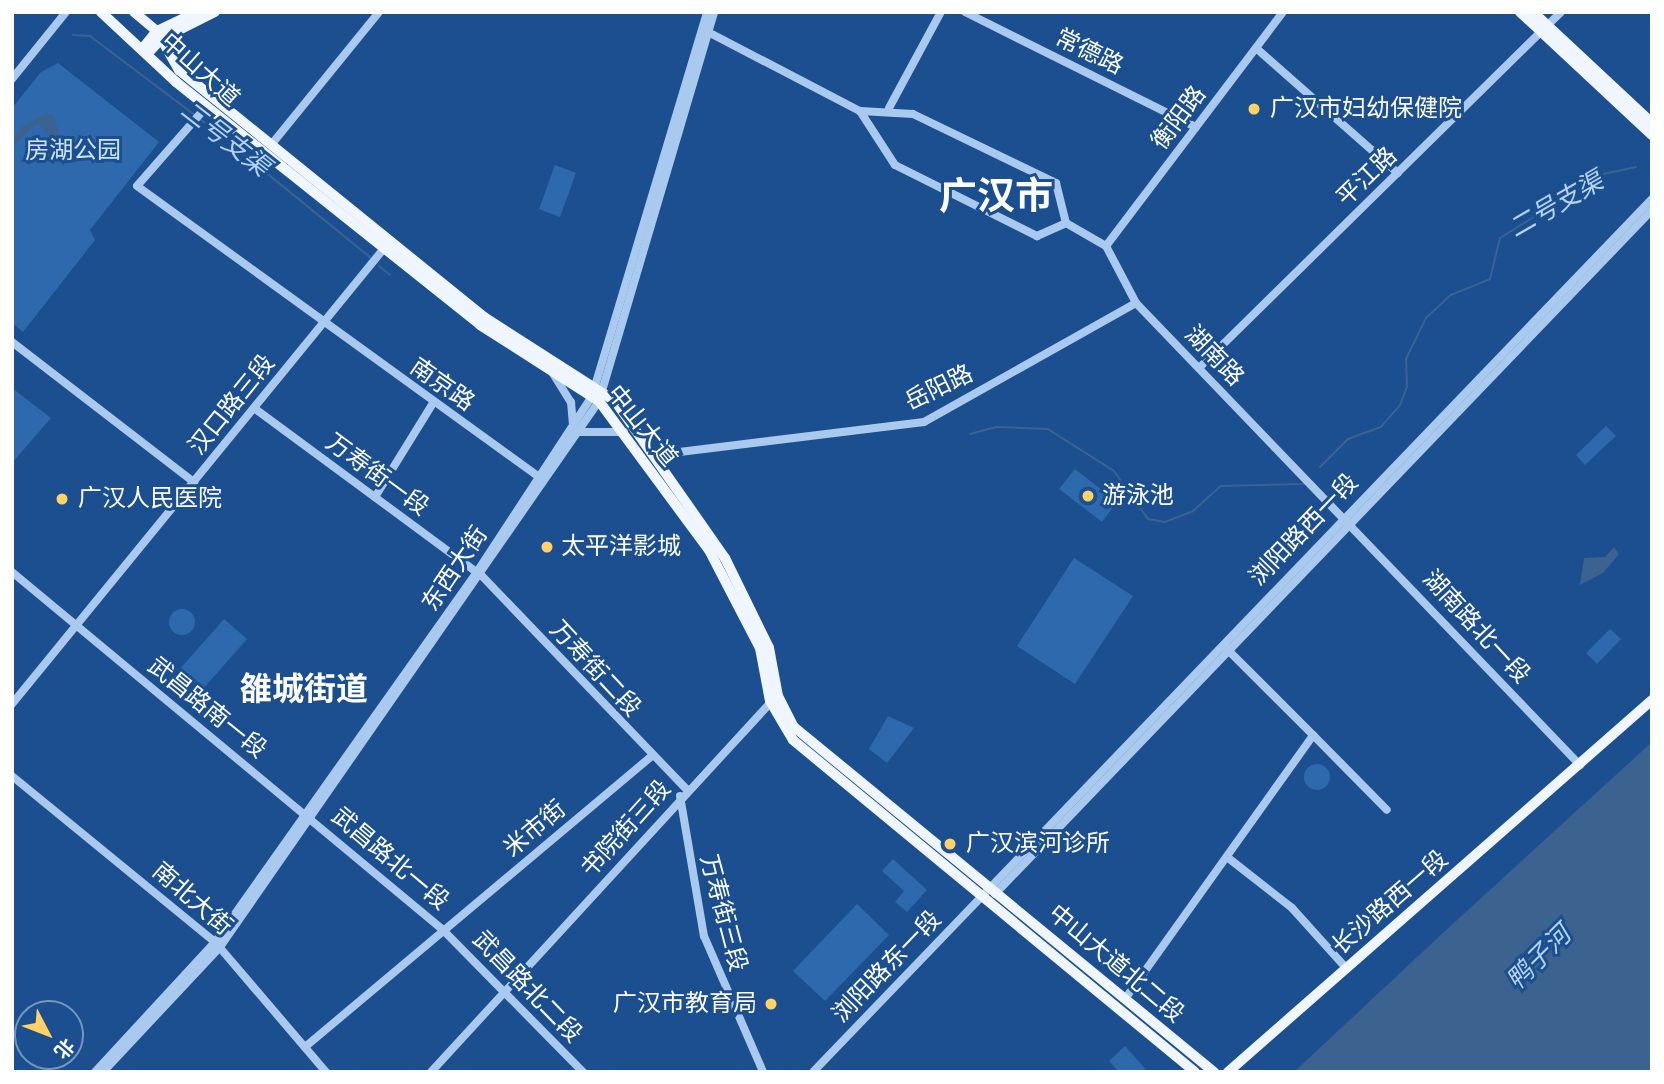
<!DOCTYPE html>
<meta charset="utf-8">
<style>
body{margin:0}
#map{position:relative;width:1664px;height:1084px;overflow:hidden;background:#1b4f8f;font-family:"Source Sans 3","Noto Sans SC",sans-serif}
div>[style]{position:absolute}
.green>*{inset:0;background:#2e69ad}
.round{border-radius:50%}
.water>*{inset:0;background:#3c6290}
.stream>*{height:2px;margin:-1px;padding:0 1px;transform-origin:1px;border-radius:1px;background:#3c6290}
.minor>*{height:8px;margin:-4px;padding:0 4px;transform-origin:4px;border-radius:4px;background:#a9c9ee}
.major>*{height:10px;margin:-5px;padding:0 5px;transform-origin:5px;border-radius:5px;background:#f0f6ff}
.dots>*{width:19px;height:19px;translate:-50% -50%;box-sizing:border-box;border:4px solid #1b4f8f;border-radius:50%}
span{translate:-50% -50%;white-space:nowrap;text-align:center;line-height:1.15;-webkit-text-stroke:6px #1b4f8f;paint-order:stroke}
.street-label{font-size:24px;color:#fff}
.poi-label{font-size:24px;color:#fff}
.left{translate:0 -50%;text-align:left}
.right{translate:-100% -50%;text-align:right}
.park-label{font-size:24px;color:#cfe3fa}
.water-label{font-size:26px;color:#b5d3f5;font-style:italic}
.district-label{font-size:32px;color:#fff;font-weight:700}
.town-label{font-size:38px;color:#fff;font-weight:700}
.frame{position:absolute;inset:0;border:14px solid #fff;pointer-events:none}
.north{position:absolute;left:14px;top:1000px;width:70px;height:70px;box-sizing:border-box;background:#1b4f8f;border:2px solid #7695bc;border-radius:50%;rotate:132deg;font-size:19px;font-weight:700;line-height:28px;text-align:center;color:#fff}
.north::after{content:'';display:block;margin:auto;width:24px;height:32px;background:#ffd166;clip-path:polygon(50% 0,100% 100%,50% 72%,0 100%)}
</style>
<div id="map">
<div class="green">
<i style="clip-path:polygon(58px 63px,159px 142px,90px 230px,95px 240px,23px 332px,12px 323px,12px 108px,41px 72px)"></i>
<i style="clip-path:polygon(555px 165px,576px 173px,560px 217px,539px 209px)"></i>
<i style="clip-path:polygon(12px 388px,51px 418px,12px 463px)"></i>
<i style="clip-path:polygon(1606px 426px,1616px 436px,1585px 465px,1576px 455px)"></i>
<i style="clip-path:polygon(1075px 469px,1117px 502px,1102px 522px,1059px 489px)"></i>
<i style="clip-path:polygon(1074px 558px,1133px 596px,1075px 684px,1017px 646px)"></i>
<i class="round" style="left:169px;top:609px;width:26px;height:26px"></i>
<i style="clip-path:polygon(224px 619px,247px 639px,202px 690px,179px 670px)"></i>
<i style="clip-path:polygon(1610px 629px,1621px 639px,1597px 664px,1586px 653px)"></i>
<i style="clip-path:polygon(888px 716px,914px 728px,887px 763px,869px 749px)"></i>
<i class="round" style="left:1304px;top:764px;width:26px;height:26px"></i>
<i style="clip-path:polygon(893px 859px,927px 890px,907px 912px,895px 902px,904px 891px,882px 871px)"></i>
<i style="clip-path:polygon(857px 904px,889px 935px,825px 1001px,793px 971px)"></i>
<i style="clip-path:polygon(1125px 1046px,1148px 1072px,1119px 1072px,1109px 1061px)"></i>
</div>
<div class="water">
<i style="clip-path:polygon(46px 113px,53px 115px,61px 138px,50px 137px,38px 123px,12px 147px,20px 128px)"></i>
<i style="clip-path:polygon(1614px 547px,1619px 554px,1603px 573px,1580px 585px,1584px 558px,1605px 557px)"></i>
<i style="clip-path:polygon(1652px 742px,1652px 1072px,1294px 1072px,1445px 931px)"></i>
</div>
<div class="stream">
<i style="left:73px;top:35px;width:17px;rotate:3deg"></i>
<i style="left:90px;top:36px;width:131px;rotate:37deg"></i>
<i style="left:200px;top:119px;width:219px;rotate:39.1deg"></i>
<i style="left:379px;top:266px;width:14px;rotate:39deg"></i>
<i style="left:970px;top:434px;width:27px;rotate:-15deg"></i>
<i style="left:996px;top:427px;width:52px;rotate:2.2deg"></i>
<i style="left:1048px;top:429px;width:78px;rotate:32.5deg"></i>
<i style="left:1114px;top:471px;width:59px;rotate:54.7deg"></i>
<i style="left:1148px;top:519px;width:17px;rotate:10deg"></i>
<i style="left:1165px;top:522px;width:30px;rotate:-21deg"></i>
<i style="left:1193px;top:511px;width:38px;rotate:-42deg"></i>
<i style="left:1221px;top:486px;width:84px;rotate:-1.4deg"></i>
<i style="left:1320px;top:467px;width:40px;rotate:-45deg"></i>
<i style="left:1348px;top:439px;width:35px;rotate:-20deg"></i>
<i style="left:1381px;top:427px;width:29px;rotate:-49deg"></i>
<i style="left:1400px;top:405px;width:19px;rotate:-69deg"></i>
<i style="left:1407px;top:387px;width:28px;rotate:-92deg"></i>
<i style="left:1406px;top:359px;width:46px;rotate:-64deg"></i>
<i style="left:1426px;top:318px;width:34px;rotate:-43deg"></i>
<i style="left:1451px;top:295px;width:42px;rotate:-22.3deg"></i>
<i style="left:1490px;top:279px;width:42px;rotate:-76.3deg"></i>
<i style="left:1500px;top:238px;width:121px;rotate:-31.9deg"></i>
<i style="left:1603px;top:174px;width:34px;rotate:-12deg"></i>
</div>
<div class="minor">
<i style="left:965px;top:12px;width:258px;rotate:26.5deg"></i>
<i style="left:708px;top:32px;width:171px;rotate:27.5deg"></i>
<i style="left:860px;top:111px;width:64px;rotate:57.1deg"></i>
<i style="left:895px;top:165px;width:159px;rotate:26.6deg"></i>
<i style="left:1037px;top:236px;width:32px;rotate:-24deg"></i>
<i style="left:1066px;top:223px;width:46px;rotate:29.9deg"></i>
<i style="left:1106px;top:246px;width:64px;rotate:62.2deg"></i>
<i style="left:1136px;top:303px;width:641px;rotate:46.14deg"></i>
<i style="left:1256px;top:48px;width:189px;rotate:41.4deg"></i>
<i style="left:12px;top:79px;width:86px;rotate:-51.1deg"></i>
<i style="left:207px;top:106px;width:106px;rotate:131.2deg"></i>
<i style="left:137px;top:186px;width:496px;rotate:35.9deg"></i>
<i style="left:889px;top:108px;width:109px;rotate:-61.6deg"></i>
<i style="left:860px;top:111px;width:53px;rotate:3.2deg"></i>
<i style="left:913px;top:114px;width:159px;rotate:25.8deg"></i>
<i style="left:1056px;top:183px;width:41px;rotate:76deg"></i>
<i style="left:271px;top:145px;width:171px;rotate:-50.9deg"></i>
<i style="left:1106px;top:246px;width:293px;rotate:-52.9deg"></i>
<i style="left:12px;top:342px;width:230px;rotate:37.6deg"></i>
<i style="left:1199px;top:368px;width:508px;rotate:-44.52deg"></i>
<i style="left:552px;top:372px;width:36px;rotate:58deg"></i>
<i style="left:571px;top:402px;width:21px;rotate:85deg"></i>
<i style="left:254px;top:408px;width:283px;rotate:36.4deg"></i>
<i style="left:482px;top:576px;width:296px;rotate:46.2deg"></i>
<i style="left:578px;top:432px;width:46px"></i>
<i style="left:655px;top:455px;width:271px;rotate:-7deg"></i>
<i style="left:924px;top:422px;width:243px;rotate:-29.3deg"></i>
<i style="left:375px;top:497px;width:110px;rotate:-58.3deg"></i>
<i style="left:12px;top:572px;width:559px;rotate:39.7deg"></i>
<i style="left:442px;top:929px;width:201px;rotate:45.4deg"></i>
<i style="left:12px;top:704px;width:591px;rotate:-50.77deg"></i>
<i style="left:1313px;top:735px;width:105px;rotate:45.4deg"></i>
<i style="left:12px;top:776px;width:262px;rotate:39.3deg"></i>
<i style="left:215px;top:942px;width:171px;rotate:49.5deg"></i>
<i style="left:680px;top:796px;width:142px;rotate:80.3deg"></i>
<i style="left:704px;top:936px;width:148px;rotate:66.5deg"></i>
<i style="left:1227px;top:857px;width:83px;rotate:38.1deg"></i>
<i style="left:1292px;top:908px;width:82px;rotate:48deg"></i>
<i style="left:995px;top:894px;width:948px;rotate:-46.15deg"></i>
<i style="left:1125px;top:999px;width:324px;rotate:-54.5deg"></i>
<i style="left:1313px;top:735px;width:124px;rotate:-135deg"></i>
<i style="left:305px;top:1047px;width:451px;rotate:-40deg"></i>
<i style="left:95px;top:1072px;width:177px;rotate:-47.3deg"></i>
<i style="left:215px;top:942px;width:453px;rotate:-54.7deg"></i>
<i style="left:477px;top:572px;width:210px;rotate:-56.8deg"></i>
<i style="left:592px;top:396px;width:401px;rotate:-73.3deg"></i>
<i style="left:103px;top:1072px;width:171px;rotate:-46.9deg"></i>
<i style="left:220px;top:947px;width:665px;rotate:-55.23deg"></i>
<i style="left:599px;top:401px;width:406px;rotate:-73.5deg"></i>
<i style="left:431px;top:1072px;width:505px;rotate:-47.41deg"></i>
<i style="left:813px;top:1072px;width:1211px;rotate:-46.14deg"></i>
</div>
<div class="major">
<i style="left:101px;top:12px;width:103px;rotate:43deg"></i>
<i style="left:176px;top:82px;width:389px;rotate:38.6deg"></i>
<i style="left:480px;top:325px;width:141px;rotate:32.6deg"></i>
<i style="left:599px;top:401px;width:185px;rotate:53.6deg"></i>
<i style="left:709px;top:550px;width:110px;rotate:62.5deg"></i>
<i style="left:760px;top:648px;width:54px;rotate:79.3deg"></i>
<i style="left:770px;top:701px;width:45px;rotate:59.5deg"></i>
<i style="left:793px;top:740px;width:521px;rotate:39.55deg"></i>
<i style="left:134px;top:12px;width:30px;rotate:40deg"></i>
<i style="left:157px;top:31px;width:45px;rotate:60.6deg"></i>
<i style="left:179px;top:70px;width:392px;rotate:39deg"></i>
<i style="left:484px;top:317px;width:156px;rotate:32.7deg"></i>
<i style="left:615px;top:401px;width:192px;rotate:55deg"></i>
<i style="left:725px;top:558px;width:100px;rotate:63.9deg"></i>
<i style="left:769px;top:648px;width:49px;rotate:79.4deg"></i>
<i style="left:778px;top:696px;width:35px;rotate:63deg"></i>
<i style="left:794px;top:727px;width:544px;rotate:39.4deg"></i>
<i style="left:1520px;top:12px;width:180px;rotate:43deg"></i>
<i style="left:1533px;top:12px;width:163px;rotate:43deg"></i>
<i style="left:143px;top:48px;width:22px;rotate:-51deg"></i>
<i style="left:157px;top:31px;width:44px;rotate:-25.4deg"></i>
<i style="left:149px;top:52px;width:18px;rotate:-47deg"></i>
<i style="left:161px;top:39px;width:60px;rotate:-26.6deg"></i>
<i style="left:1228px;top:1072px;width:564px;rotate:-41.26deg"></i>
</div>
<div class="dots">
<i style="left:1254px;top:109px;background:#ffd166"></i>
<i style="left:1088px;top:496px;background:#ffd166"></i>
<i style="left:62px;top:499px;background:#ffd166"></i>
<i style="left:547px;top:547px;background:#ffd166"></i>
<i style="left:950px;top:844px;background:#ffd166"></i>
<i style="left:771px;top:1004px;background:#ffd166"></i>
</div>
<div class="street-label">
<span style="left:1089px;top:52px;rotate:26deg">常德路</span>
<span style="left:200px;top:70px;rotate:42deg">中山大道</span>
<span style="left:1179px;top:118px;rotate:-53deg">衡阳路</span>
<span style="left:1367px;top:177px;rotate:-44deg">平江路</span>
<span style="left:1214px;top:356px;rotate:46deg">湖南路</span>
<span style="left:442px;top:385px;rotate:35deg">南京路</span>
<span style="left:939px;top:388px;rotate:-26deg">岳阳路</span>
<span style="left:232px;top:405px;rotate:-51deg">汉口路三段</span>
<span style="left:642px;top:426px;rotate:51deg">中山大道</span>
<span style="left:377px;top:475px;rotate:36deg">万寿街一段</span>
<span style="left:1304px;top:530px;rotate:-46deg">浏阳路西一段</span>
<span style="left:455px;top:569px;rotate:-56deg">东西大街</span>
<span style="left:1476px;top:627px;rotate:47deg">湖南路北一段</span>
<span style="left:595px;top:669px;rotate:47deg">万寿街二段</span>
<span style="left:207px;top:708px;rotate:39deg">武昌路南一段</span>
<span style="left:535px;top:829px;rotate:-40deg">米市街</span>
<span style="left:626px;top:829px;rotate:-48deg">书院街三段</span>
<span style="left:390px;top:859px;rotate:40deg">武昌路北一段</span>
<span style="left:192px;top:899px;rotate:41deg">南北大街</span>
<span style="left:1390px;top:903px;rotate:-41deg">长沙路西一段</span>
<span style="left:723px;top:913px;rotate:75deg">万寿街三段</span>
<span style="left:1116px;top:964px;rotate:40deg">中山大道北二段</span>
<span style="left:887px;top:967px;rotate:-46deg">浏阳路东一段</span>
<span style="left:527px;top:987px;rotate:46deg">武昌路北二段</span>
</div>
<div class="poi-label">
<span class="left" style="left:1270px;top:109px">广汉市妇幼保健院</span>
<span class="left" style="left:1102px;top:496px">游泳池</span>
<span class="left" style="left:78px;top:499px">广汉人民医院</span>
<span class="left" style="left:561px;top:547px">太平洋影城</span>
<span class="left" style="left:966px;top:844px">广汉滨河诊所</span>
<span class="right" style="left:757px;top:1004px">广汉市教育局</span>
</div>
<div class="park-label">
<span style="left:73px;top:151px">房湖公园</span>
</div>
<div class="water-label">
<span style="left:225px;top:139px;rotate:38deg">二号支渠</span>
<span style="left:1556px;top:205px;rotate:-30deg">二号支渠</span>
<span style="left:1539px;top:958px;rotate:-45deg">鸭子河</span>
</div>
<div class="district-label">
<span style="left:304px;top:690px">雒城街道</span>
</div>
<div class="town-label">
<span style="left:996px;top:198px">广汉市</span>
</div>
<div class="frame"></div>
<div class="north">北</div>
</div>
